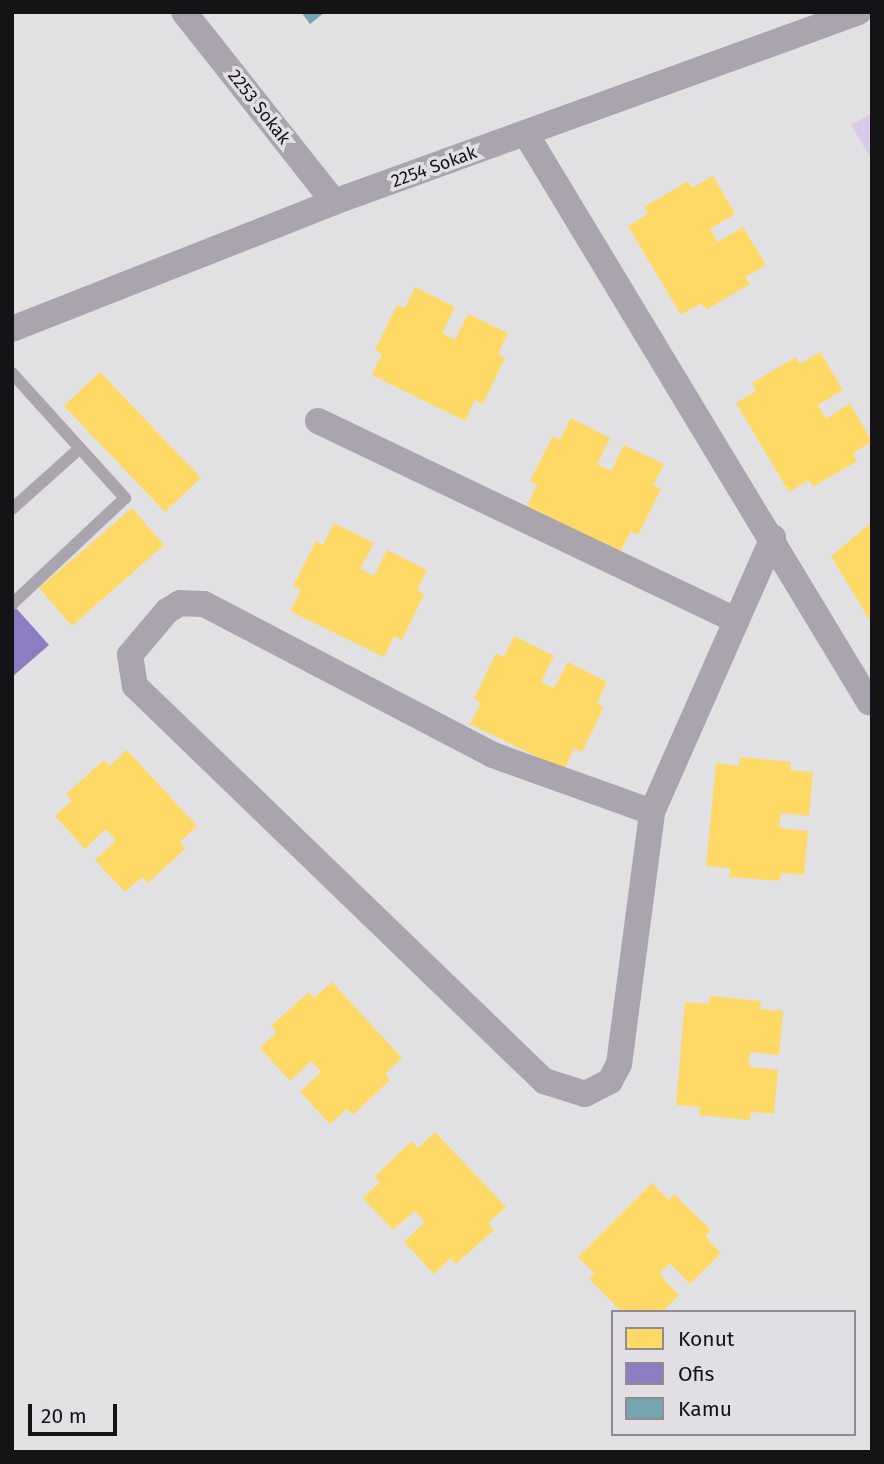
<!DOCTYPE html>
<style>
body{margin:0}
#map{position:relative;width:884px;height:1464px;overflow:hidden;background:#e1e0e2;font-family:"Fira Sans",sans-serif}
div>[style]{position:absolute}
.green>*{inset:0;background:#d9cbe7}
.homes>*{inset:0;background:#ffd966}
.offices>*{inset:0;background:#8e7cc3}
.public>*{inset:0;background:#76a5af}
.lane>*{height:12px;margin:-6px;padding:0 6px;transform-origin:6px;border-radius:6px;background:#a9a4ad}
.street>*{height:26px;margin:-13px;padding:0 13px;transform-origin:13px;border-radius:13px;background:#a9a4ad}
span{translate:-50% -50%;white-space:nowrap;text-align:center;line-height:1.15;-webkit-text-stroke:7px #e1dfe3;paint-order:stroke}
.street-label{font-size:18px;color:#141315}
.frame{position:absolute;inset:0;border:14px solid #141315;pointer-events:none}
.legend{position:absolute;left:611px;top:1310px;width:245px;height:126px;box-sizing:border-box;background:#e1dfe3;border:2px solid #8f8d91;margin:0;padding:9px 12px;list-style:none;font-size:21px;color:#141315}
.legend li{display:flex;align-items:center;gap:14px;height:35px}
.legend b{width:35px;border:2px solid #8f8d91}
.scale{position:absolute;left:28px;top:1404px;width:89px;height:32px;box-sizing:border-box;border:4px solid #141315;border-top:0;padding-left:9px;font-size:21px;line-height:24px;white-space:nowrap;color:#141315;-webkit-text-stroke:5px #e1dfe3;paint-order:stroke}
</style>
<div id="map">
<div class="green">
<i style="clip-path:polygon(872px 113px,872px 160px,851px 125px)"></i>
</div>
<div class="homes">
<i style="clip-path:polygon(713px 176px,735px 214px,710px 229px,718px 242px,743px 227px,766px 265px,745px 277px,750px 284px,706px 310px,702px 303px,681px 315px,628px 226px,648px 214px,644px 207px,688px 181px,692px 188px)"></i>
<i style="clip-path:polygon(415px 287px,455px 307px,442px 333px,455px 340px,468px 314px,508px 333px,498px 354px,505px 358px,483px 404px,475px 400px,465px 421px,372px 375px,382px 354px,375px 350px,397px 305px,405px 308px)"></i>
<i style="clip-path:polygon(820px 352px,843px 390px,818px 405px,826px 419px,850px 403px,872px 442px,853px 453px,857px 461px,813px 487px,809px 480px,789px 492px,736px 403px,756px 391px,752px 383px,796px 357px,800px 364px)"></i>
<i style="clip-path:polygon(100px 372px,201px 478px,165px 512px,64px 406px)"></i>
<i style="clip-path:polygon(571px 418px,610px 438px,597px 464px,611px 471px,624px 445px,664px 464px,653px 485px,661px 489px,638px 535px,631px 531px,620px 552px,527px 506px,537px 485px,530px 481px,553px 436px,560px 440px)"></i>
<i style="clip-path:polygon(132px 508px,164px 545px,72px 626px,39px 588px)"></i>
<i style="clip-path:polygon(872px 522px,872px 624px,831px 556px)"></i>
<i style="clip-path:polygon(334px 523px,374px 543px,360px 569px,374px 576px,387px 550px,427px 570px,417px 590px,424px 594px,402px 640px,394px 636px,384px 657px,290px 611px,301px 590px,293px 586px,316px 541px,323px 545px)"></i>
<i style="clip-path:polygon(514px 636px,554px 656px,541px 682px,554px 688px,568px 662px,607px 682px,597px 703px,604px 707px,582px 752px,574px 748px,564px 770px,470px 724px,481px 703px,474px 699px,496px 653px,504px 657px)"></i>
<i style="clip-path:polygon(127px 750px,197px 826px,180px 842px,186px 848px,148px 883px,142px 877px,125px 892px,95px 860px,116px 840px,106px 829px,85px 849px,55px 816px,72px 800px,66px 794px,104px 760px,109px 766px)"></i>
<i style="clip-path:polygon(740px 757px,791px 762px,790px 770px,813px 772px,809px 816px,781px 813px,779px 828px,808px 831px,804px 875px,781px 873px,780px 881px,729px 877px,730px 868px,706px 866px,716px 763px,739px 766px)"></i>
<i style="clip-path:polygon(332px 982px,402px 1058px,385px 1074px,390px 1080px,353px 1115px,347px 1109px,330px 1124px,300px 1092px,321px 1072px,311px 1061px,290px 1081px,260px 1048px,277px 1032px,271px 1026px,309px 992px,314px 998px)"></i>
<i style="clip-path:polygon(710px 996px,761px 1001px,760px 1009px,783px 1011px,779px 1055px,750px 1052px,749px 1067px,778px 1070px,774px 1114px,751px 1112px,750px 1120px,699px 1115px,700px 1107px,676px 1105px,685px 1002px,709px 1004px)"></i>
<i style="clip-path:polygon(435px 1132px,506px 1207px,488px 1223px,494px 1230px,456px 1264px,451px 1258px,434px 1274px,404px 1242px,425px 1222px,415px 1211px,393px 1230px,363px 1198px,380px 1182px,375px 1176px,412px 1141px,418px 1148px)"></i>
<i style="clip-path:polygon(652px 1183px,669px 1200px,674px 1194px,711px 1230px,705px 1236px,721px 1253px,690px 1284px,670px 1263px,659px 1274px,679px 1295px,662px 1312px,622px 1312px,589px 1279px,595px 1274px,578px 1257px)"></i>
</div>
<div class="offices">
<i style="clip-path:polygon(16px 608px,49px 645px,12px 677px,12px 612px)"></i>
</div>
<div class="public">
<i style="clip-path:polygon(301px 12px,325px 12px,310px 24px)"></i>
</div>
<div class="lane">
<i style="left:12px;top:373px;width:169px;rotate:47.9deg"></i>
<i style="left:125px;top:498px;width:155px;rotate:136.8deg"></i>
<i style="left:12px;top:509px;width:91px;rotate:-41.9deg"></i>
</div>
<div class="street">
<i style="left:184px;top:12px;width:242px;rotate:51.7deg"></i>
<i style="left:526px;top:134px;width:664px;rotate:58.87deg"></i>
<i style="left:12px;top:329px;width:346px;rotate:-21.5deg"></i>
<i style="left:334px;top:202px;width:558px;rotate:-19.9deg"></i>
<i style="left:318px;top:421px;width:463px;rotate:25.5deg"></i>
<i style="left:652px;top:812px;width:169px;rotate:-160.3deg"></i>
<i style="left:493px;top:755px;width:326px;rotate:-152.4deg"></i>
<i style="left:204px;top:604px;width:24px;rotate:-178deg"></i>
<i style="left:180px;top:603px;width:15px;rotate:148deg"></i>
<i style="left:167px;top:611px;width:57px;rotate:130.1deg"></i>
<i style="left:130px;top:655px;width:31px;rotate:81deg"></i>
<i style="left:135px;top:686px;width:569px;rotate:44deg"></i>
<i style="left:544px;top:1081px;width:43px;rotate:17.6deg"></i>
<i style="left:585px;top:1094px;width:28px;rotate:-27deg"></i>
<i style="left:610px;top:1081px;width:19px;rotate:-62deg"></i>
<i style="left:619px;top:1064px;width:254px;rotate:-82.5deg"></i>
<i style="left:652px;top:812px;width:300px;rotate:-66.2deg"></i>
</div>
<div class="street-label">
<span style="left:259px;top:107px;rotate:52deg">2253 Sokak</span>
<span style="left:434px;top:167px;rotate:-20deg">2254 Sokak</span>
</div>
<div class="frame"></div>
<ul class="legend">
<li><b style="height:19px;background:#ffd966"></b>Konut</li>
<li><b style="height:19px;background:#8e7cc3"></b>Ofis</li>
<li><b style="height:19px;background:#76a5af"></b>Kamu</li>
</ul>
<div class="scale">20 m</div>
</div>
